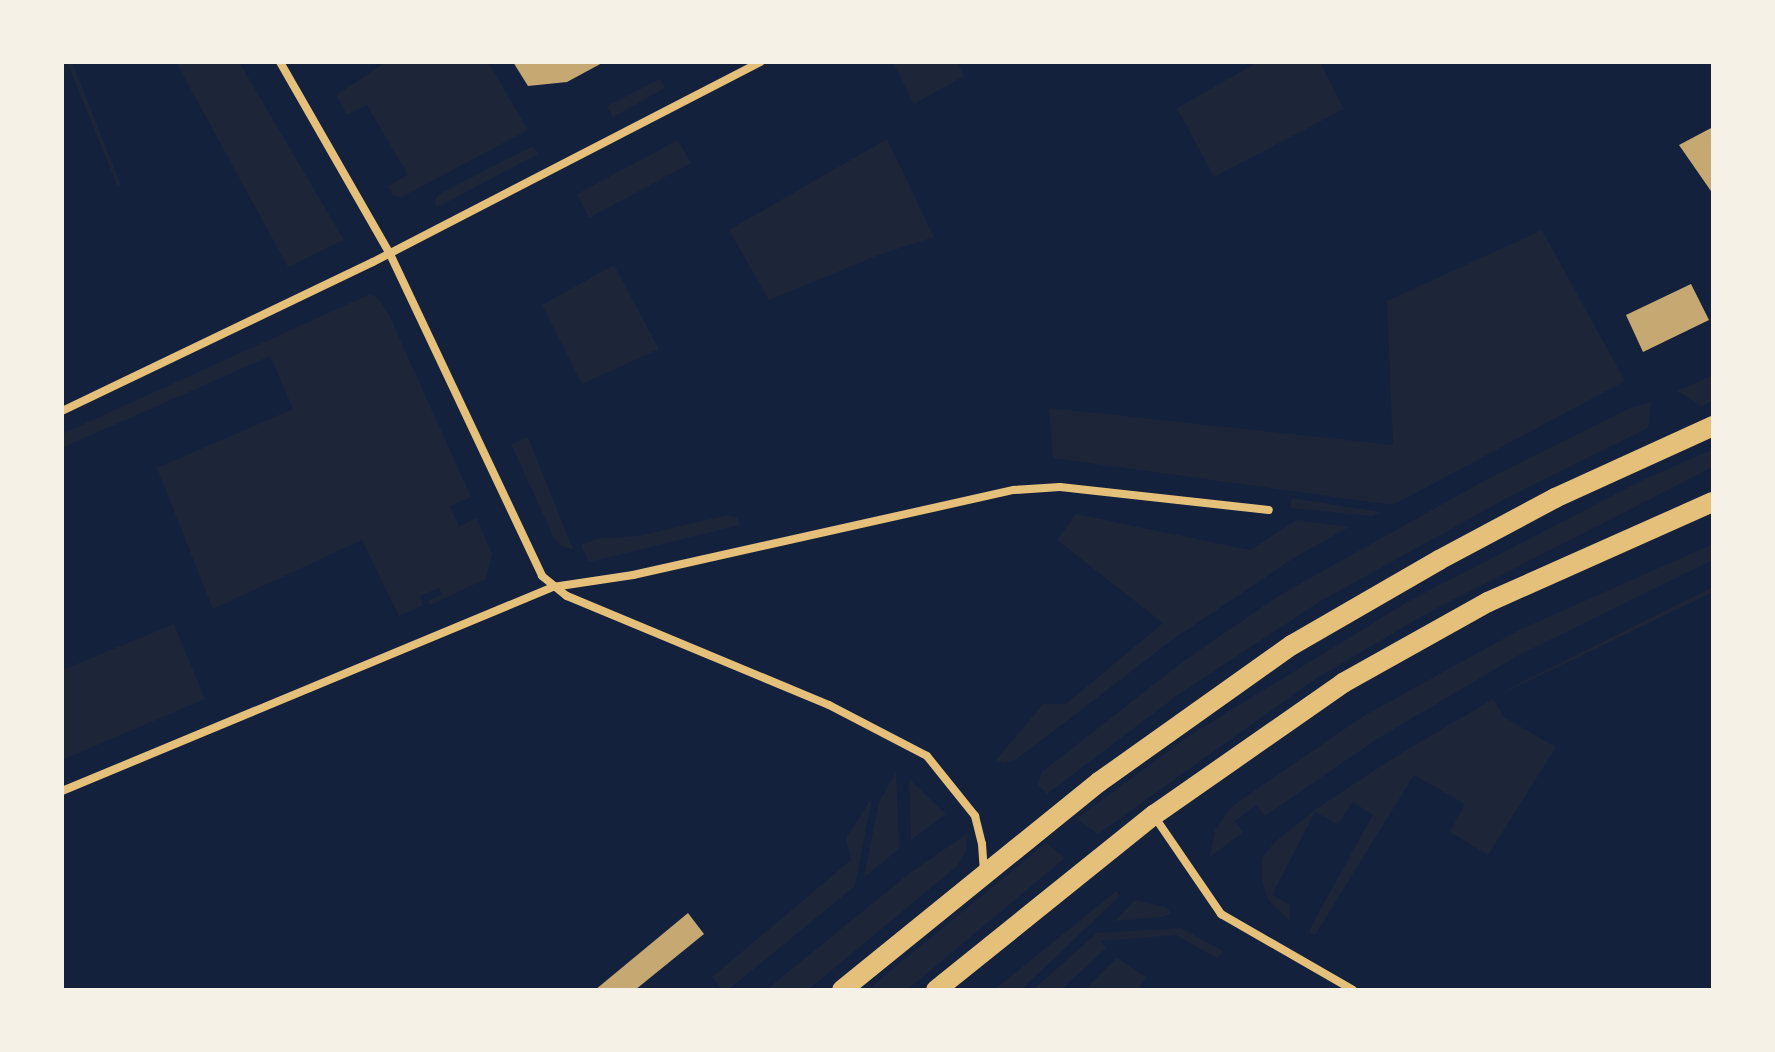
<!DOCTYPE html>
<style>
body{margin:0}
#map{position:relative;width:1775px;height:1052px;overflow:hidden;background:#14213d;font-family:"Alegreya Sans",sans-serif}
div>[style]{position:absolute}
.green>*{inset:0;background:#1d2539}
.building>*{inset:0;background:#c6a872}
.minor>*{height:8px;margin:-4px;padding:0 4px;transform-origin:4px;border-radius:4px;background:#e5c07b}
.primary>*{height:20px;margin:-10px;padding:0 10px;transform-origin:10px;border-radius:10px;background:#e5c07b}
span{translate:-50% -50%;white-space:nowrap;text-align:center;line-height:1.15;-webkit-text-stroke:8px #f6f1e7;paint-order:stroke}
.frame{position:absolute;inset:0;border:64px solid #f6f1e7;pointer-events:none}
</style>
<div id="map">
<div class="green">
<i style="clip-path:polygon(67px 62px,72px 62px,120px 183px,118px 187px)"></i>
<i style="clip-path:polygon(176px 62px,239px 62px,344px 240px,288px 267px)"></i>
<i style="clip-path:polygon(386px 62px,488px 62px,528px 130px,400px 198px,393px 195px,388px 186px,408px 175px,367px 105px,347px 115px,336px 95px)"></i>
<i style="clip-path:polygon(893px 62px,957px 62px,964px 76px,914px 104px)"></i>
<i style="clip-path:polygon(1258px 62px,1320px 62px,1344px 109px,1214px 177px,1177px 108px)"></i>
<i style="clip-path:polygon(660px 79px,665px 88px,613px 117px,607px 106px)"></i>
<i style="clip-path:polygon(887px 139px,934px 237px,881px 254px,769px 300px,729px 230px)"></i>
<i style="clip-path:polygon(678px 140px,691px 163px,589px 218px,577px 194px)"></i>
<i style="clip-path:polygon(533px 146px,538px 154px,438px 207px,435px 204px,436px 197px,443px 192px)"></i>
<i style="clip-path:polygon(1542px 230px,1625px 381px,1393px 505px,1053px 458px,1049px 408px,1393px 445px,1387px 301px)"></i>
<i style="clip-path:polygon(614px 265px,659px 349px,582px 384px,542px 305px)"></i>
<i style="clip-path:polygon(370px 294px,378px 298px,389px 315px,471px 497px,450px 506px,459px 526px,476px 518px,492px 553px,486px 579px,430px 605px,428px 601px,442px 594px,439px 588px,420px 596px,423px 605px,399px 616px,362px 540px,213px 609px,157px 468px,293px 409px,270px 356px,62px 448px,62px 434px)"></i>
<i style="clip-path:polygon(1713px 375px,1713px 401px,1702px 406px,1677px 391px)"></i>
<i style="clip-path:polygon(1651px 402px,1648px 428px,1505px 499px,1319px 602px,1175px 697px,1047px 794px,1038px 785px,1042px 772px,1185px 660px,1280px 595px,1489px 478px,1630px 408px)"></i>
<i style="clip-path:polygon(528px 437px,573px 549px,561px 546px,553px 536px,511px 444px)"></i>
<i style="clip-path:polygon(1713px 449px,1713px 467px,1431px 611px,1315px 679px,1098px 834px,1076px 819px,1189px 736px,1409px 601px,1641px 481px)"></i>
<i style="clip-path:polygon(1292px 498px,1380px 512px,1372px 516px,1290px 508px)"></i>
<i style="clip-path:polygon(1076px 514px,1250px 550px,1297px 520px,1349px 527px,1294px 558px,1176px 637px,1017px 759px,1003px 763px,996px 760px,1043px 704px,1066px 704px,1163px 623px,1057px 540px)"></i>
<i style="clip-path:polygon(728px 515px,737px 518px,740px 525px,589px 562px,581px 545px,600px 538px,639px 536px)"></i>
<i style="clip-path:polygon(1713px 544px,1713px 560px,1519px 655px,1377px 739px,1265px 816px,1256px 805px,1235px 821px,1243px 832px,1210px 857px,1215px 830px,1231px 807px,1362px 717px,1521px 629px)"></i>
<i style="clip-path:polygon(1713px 587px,1713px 592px,1493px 698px,1504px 717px,1556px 747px,1488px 855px,1450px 832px,1465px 804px,1414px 775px,1315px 935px,1309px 933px,1314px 921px,1373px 815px,1353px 802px,1338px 824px,1315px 812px,1272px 895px,1290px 905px,1290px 921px,1269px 901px,1262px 881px,1262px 858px,1275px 842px,1316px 809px,1395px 757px,1493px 699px,1518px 684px)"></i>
<i style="clip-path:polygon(174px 624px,205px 699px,62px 760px,62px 670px)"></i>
<i style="clip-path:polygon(896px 772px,899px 849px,864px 877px,879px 802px)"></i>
<i style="clip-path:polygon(909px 779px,946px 814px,911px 840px,910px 797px)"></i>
<i style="clip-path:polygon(872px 798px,855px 886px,728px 990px,723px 990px,712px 977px,851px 860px,846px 838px)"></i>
<i style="clip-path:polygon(968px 833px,966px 851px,957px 866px,808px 990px,766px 990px,911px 872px)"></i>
<i style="clip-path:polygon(1046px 843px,1065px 858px,907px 990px,867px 990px)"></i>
<i style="clip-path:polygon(1116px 891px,1120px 896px,1021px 990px,994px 990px)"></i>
<i style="clip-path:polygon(1135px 900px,1166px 907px,1171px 913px,1163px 917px,1115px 921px)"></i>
<i style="clip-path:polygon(1181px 928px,1223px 951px,1218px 959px,1176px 935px,1101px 941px,1106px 948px,1061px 990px,1033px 990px,1097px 933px)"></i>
<i style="clip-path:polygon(1117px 958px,1146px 977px,1138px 990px,1084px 990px)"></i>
</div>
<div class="building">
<i style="clip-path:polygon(513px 62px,604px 62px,567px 82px,528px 86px)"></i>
<i style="clip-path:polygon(1713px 127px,1713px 194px,1679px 145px)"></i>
<i style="clip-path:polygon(1691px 284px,1709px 320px,1643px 352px,1626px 315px)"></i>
<i style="clip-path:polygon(688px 913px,704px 934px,635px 990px,595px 990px)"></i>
</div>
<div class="minor">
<i style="left:280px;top:62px;width:221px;rotate:60.2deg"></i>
<i style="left:390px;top:254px;width:356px;rotate:64.7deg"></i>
<i style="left:542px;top:576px;width:32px;rotate:39deg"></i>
<i style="left:567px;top:596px;width:284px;rotate:22.6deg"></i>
<i style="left:829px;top:705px;width:110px;rotate:27.5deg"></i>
<i style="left:927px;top:756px;width:77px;rotate:51.3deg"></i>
<i style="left:975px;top:816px;width:29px;rotate:76deg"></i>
<i style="left:982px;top:844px;width:28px;rotate:86deg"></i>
<i style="left:62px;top:411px;width:345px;rotate:-25.6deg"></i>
<i style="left:373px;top:262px;width:436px;rotate:-27.3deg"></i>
<i style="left:62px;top:791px;width:532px;rotate:-22.56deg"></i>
<i style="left:553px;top:587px;width:81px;rotate:-8.5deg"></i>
<i style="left:633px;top:575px;width:390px;rotate:-12.6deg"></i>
<i style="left:1014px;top:490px;width:46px;rotate:-3.7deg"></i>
<i style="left:1060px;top:487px;width:210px;rotate:6.3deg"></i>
<i style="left:1154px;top:816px;width:119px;rotate:55.6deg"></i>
<i style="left:1221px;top:914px;width:152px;rotate:29.9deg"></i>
</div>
<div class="primary">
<i style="left:842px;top:990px;width:331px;rotate:-39deg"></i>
<i style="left:1099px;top:782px;width:237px;rotate:-35.4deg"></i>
<i style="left:1292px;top:645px;width:170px;rotate:-30deg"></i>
<i style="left:1439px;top:560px;width:132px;rotate:-28.1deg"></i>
<i style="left:1555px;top:498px;width:174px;rotate:-24.5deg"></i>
<i style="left:936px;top:990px;width:280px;rotate:-38.8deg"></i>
<i style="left:1154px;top:815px;width:231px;rotate:-34.9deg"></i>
<i style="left:1343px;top:683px;width:166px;rotate:-29.2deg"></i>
<i style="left:1488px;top:602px;width:246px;rotate:-24deg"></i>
</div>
<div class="frame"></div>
</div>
